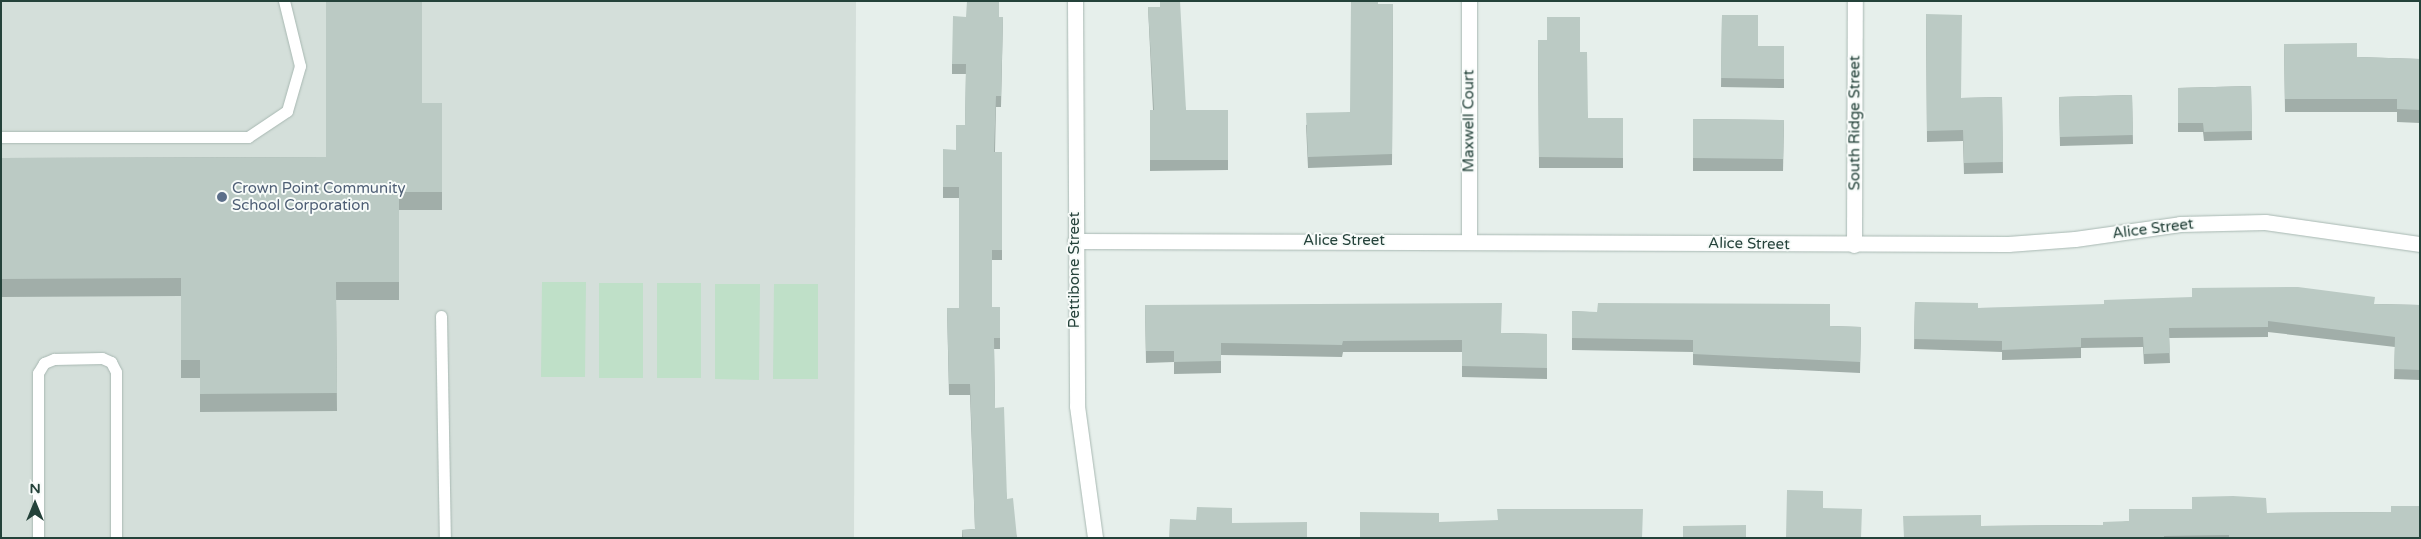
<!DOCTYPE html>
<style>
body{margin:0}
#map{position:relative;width:2421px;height:539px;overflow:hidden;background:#e6efeb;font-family:"Varela Round",sans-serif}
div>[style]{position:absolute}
.built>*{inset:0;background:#d4dfda}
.green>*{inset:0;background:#bfe0c8}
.roads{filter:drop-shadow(0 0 1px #a8b8b2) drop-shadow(0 0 1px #a8b8b2)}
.lane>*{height:11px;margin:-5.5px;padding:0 5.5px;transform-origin:5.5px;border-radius:5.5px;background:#fff}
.street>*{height:15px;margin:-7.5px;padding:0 7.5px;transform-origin:7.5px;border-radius:7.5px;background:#fff}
.wall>*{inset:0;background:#a1aea9}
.building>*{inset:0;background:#bbcac4}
.dots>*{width:14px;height:14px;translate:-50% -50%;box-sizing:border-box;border:2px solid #f7fbf9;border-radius:50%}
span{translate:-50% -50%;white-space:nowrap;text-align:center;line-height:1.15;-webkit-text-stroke:4px #f7fbf9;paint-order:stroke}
.street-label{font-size:15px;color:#24423a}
.service-label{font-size:15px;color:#4e5e75}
.left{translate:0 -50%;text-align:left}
.frame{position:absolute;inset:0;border:2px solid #24423a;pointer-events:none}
.north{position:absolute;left:10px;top:479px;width:50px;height:50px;-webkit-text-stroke:4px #f7fbf9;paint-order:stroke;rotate:0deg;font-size:14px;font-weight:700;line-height:20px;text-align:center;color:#24423a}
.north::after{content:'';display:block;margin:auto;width:18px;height:22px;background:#24423a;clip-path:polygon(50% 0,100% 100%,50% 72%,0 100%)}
</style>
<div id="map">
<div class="built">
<i style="clip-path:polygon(1px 1px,856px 1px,854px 538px,1px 538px)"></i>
</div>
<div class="green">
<i style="clip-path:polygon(542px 282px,586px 282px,585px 377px,541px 377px)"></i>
<i style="clip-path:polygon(599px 283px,643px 283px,643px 378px,599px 378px)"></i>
<i style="clip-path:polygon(657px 283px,701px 283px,701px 378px,657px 378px)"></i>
<i style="clip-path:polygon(715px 284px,760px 284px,759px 380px,715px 379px)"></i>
<i style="clip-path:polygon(774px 284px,818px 284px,818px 379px,773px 379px)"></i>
</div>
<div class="roads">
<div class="lane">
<i style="left:1px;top:137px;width:247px"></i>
<i style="left:248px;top:137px;width:47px;rotate:-33.7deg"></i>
<i style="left:287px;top:111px;width:47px;rotate:-73.9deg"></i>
<i style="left:300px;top:66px;width:67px;rotate:-103.8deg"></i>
<i style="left:441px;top:316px;width:222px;rotate:89deg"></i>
<i style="left:38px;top:538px;width:165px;rotate:-90deg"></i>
<i style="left:38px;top:373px;width:12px;rotate:-59deg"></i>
<i style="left:44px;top:363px;width:11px;rotate:-22deg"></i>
<i style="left:54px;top:359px;width:48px;rotate:-1.2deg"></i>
<i style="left:102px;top:358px;width:10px;rotate:24deg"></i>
<i style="left:111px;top:362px;width:11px;rotate:63deg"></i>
<i style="left:116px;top:372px;width:166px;rotate:90deg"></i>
</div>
<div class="street">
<i style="left:1075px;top:1px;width:405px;rotate:89.7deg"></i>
<i style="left:1077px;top:406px;width:133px;rotate:82.2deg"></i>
<i style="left:1469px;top:1px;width:239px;rotate:90deg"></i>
<i style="left:1075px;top:241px;width:933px;rotate:0.18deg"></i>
<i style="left:2008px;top:244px;width:67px;rotate:-4.3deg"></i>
<i style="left:2075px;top:239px;width:106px;rotate:-8.1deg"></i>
<i style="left:2180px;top:224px;width:85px;rotate:-1.3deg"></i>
<i style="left:2265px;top:222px;width:157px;rotate:8.1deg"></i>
<i style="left:1854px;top:245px;width:244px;rotate:-89.8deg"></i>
</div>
</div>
<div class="wall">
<i style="clip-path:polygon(1378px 4px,1393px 4px,1392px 165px,1308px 168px,1306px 125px,1350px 112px)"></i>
<i style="clip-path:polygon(1148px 7px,1160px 7px,1186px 110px,1228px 110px,1228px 170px,1150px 171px,1150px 110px,1153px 110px)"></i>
<i style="clip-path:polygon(1926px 14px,1961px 98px,2002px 97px,2003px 173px,1964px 174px,1963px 141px,1927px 142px)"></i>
<i style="clip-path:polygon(1722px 15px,1758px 46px,1784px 46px,1784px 88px,1721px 87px)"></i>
<i style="clip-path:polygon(966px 17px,1003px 17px,1001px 107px,996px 107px,995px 152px,1002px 152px,1002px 260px,992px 260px,992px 307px,1000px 307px,1000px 349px,994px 349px,995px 408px,1007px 499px,1017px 538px,962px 538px,962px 530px,975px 529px,970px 395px,949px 395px,947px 308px,959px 308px,959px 198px,943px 198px,943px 187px,965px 125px,966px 74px,952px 74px,952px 64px)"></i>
<i style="clip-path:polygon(1538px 40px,1580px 52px,1588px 118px,1623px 118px,1623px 168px,1539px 168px)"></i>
<i style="clip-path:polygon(2284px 44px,2357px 57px,2420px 59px,2420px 123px,2397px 122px,2397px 112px,2285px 112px)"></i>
<i style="clip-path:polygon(2251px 86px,2252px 140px,2204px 141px,2203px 132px,2178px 132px,2178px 88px)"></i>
<i style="clip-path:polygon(2132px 95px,2133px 144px,2060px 146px,2059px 97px)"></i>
<i style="clip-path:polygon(422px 103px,442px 103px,442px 210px,399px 210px,399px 300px,336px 300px,337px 411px,200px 412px,200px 378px,181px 378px,181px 296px,1px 297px,1px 158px,326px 157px)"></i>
<i style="clip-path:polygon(1693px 119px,1784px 120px,1783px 171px,1693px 171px)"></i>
<i style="clip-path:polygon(1915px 302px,1978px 308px,2375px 304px,2420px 305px,2420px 380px,2394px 379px,2395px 347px,2268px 332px,2268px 337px,2169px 338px,2170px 363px,2144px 364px,2143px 347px,2081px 348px,2081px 358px,2002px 360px,2002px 352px,1914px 349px)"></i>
<i style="clip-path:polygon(1145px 305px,1502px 333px,1547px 334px,1547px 379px,1462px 377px,1462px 352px,1343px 352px,1342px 357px,1221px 355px,1221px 373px,1174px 374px,1174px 362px,1146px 363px)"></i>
<i style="clip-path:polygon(1572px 311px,1830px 326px,1861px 327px,1860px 373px,1693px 365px,1693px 352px,1572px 350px)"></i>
<i style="clip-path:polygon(2391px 512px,2420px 538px,1904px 538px,1981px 526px,2103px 525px,2129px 521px,2267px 513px)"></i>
</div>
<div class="building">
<i style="clip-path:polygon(326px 1px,422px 1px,422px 103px,442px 103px,442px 192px,399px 192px,399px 282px,336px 282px,337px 393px,200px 394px,200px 360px,181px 360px,181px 278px,1px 279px,1px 158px,326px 157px)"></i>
<i style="clip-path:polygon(967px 1px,999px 1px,999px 17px,1003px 17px,1001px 96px,996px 96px,994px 152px,1002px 152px,1002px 250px,992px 250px,992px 307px,1000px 307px,1000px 338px,994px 338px,995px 408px,1004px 407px,1007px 499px,1013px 498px,1017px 538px,963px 538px,962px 530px,975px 529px,970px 384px,949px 384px,947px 308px,959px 308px,959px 187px,943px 187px,943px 149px,956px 150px,956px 125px,965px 125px,966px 64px,952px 64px,953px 16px,966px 17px)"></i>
<i style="clip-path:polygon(1160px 1px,1180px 1px,1186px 110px,1228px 110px,1228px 160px,1150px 160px,1150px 110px,1154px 110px,1148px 7px,1160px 7px)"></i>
<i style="clip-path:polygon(1351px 1px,1378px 1px,1378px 4px,1393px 4px,1392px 154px,1308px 157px,1306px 113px,1350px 112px)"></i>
<i style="clip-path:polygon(1926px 14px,1962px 15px,1961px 98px,2002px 97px,2003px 162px,1964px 163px,1963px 130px,1927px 131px)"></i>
<i style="clip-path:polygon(1722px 15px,1758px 15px,1758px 46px,1784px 46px,1784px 79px,1721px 78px)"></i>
<i style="clip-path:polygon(1547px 17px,1580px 17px,1580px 52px,1587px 52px,1588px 118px,1623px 118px,1623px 158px,1539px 157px,1538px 40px,1547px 40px)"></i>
<i style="clip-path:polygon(2357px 43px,2357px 57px,2420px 59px,2420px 110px,2397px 109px,2397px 99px,2285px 99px,2284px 44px)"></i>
<i style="clip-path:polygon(2251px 86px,2252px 131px,2204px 132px,2203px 123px,2178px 123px,2178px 88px)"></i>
<i style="clip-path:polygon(2132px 95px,2133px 135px,2060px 137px,2059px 97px)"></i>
<i style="clip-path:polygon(1693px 119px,1784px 120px,1783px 159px,1693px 158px)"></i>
<i style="clip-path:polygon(2298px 287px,2375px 297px,2374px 304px,2420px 305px,2420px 370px,2394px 369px,2395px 337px,2268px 321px,2268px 327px,2169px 328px,2170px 353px,2144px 354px,2143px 337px,2081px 338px,2081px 347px,2002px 350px,2002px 341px,1914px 339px,1915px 302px,1978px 303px,1978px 308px,2104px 304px,2104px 300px,2192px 297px,2192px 288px)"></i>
<i style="clip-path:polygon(1502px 303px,1501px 333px,1547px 334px,1547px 368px,1462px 366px,1462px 340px,1343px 341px,1342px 345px,1221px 343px,1221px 361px,1174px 362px,1174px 351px,1146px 351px,1145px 305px)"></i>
<i style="clip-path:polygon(1598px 303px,1830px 304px,1830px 326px,1861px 327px,1860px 362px,1693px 354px,1693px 340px,1572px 338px,1572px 311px,1597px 312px)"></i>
<i style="clip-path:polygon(1787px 490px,1823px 491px,1823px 508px,1862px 509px,1861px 538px,1786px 538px)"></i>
<i style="clip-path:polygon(2233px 496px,2266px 498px,2267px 513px,2391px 512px,2391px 506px,2420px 506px,2420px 538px,2229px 538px,2229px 535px,2164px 536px,2164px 538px,1904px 538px,1903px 516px,1981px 515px,1981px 526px,2103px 525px,2103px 522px,2129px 521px,2129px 509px,2192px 509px,2192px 497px)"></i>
<i style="clip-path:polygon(1197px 507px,1232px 508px,1232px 523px,1307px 522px,1307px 538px,1169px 538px,1170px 519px,1196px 520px)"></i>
<i style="clip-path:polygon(1497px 509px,1643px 509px,1642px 538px,1360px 538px,1360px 512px,1439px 513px,1439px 522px,1498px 520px)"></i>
<i style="clip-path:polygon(1746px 525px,1746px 538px,1683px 538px,1683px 526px)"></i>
</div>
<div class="dots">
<i style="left:222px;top:197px;background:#5c6f8a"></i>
</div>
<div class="street-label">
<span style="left:1469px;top:121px;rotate:-90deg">Maxwell Court</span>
<span style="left:1855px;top:123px;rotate:-90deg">South Ridge Street</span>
<span style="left:2153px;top:229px;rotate:-7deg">Alice Street</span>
<span style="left:1344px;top:241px">Alice Street</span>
<span style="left:1749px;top:244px;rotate:1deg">Alice Street</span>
<span style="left:1075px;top:270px;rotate:-90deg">Pettibone Street</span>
</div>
<div class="service-label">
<span class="left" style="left:232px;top:197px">Crown Point Community<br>School Corporation</span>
</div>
<div class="frame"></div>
<div class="north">N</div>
</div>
